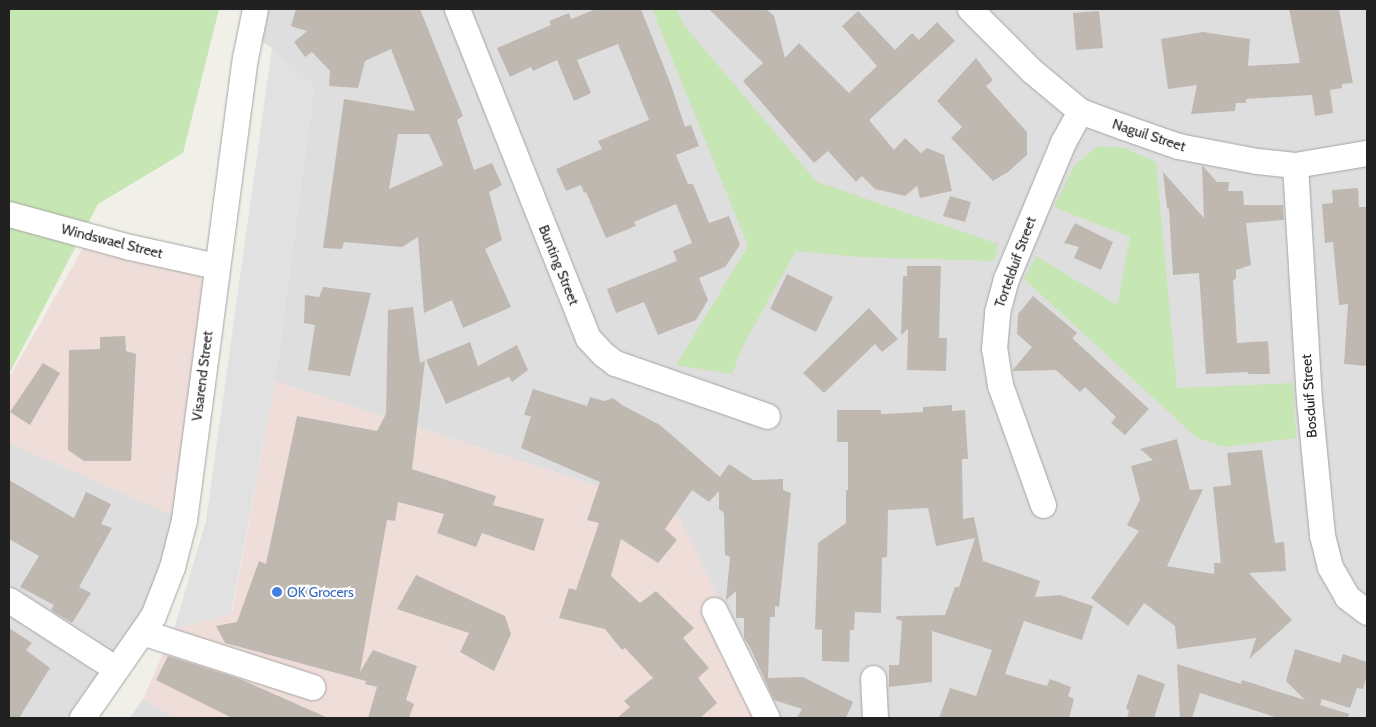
<!DOCTYPE html>
<style>
body{margin:0}
#map{position:relative;width:1376px;height:727px;overflow:hidden;background:#f0efe8;font-family:Cabin,sans-serif}
div>[style]{position:absolute}
.residential>*{inset:0;background:#dfdede}
.commercial>*{inset:0;background:#efddd9}
.grass>*{inset:0;background:#c6e6b3}
.parking>*{inset:0;background:#e1e1e1}
.building>*{inset:0;background:#beb8b1}
.roads{filter:drop-shadow(0 0 1px #a5a5a5) drop-shadow(0 0 1px #a5a5a5)}
.minor>*{height:25px;margin:-12.5px;padding:0 12.5px;transform-origin:12.5px;border-radius:12.5px;background:#fff}
.dots>*{width:14px;height:14px;translate:-50% -50%;box-sizing:border-box;border:2px solid #fff;border-radius:50%}
span{translate:-50% -50%;white-space:nowrap;text-align:center;line-height:1.15;-webkit-text-stroke:4.5px #fff;paint-order:stroke}
.street-label{font-size:14px;color:#212121}
.shop-label{font-size:14px;color:#366cbe}
.left{translate:0 -50%;text-align:left}
.frame{position:absolute;inset:0;border:10px solid #212121;pointer-events:none}
</style>
<div id="map">
<div class="residential">
<i style="clip-path:polygon(255px 9px,1367px 9px,1367px 718px,775px 718px,676px 512px,275px 381px,314px 87px,272px 48px,250px 34px)"></i>
<i style="clip-path:polygon(9px 443px,184px 520px,172px 567px,82px 718px,9px 718px)"></i>
<i style="clip-path:polygon(143px 699px,177px 718px,130px 718px)"></i>
</div>
<div class="commercial">
<i style="clip-path:polygon(90px 236px,216px 266px,184px 520px,9px 443px,9px 378px)"></i>
<i style="clip-path:polygon(275px 381px,676px 512px,777px 718px,177px 718px,143px 699px,174px 629px,232px 613px)"></i>
</div>
<div class="grass">
<i style="clip-path:polygon(9px 9px,219px 9px,183px 153px,98px 204px,9px 374px)"></i>
<i style="clip-path:polygon(652px 9px,677px 9px,683px 24px,817px 182px,998px 244px,994px 261px,860px 257px,796px 251px,743px 346px,732px 374px,676px 365px,748px 246px)"></i>
<i style="clip-path:polygon(1098px 146px,1125px 148px,1156px 162px,1177px 388px,1293px 383px,1296px 438px,1224px 447px,1197px 438px,1024px 279px,1036px 256px,1117px 305px,1130px 237px,1054px 207px,1074px 166px)"></i>
</div>
<div class="parking">
<i style="clip-path:polygon(272px 48px,314px 87px,275px 381px,231px 614px,174px 629px,206px 521px)"></i>
</div>
<div class="building">
<i style="clip-path:polygon(evenodd,296px 9px,420px 9px,463px 116px,457px 120px,474px 170px,492px 163px,502px 185px,489px 192px,502px 240px,485px 249px,511px 307px,463px 328px,452px 300px,424px 313px,418px 237px,402px 247px,344px 242px,342px 249px,323px 248px,344px 99px,415px 111px,391px 49px,365px 61px,358px 88px,329px 86px,330px 71px,312px 52px,305px 57px,294px 42px,307px 31px,291px 26px,296px 9px,398px 134px,429px 134px,443px 165px,389px 189px,398px 134px)"></i>
<i style="clip-path:polygon(596px 9px,641px 9px,671px 85px,685px 127px,691px 125px,699px 146px,676px 155px,688px 184px,693px 184px,709px 223px,729px 216px,740px 245px,725px 267px,699px 278px,708px 300px,696px 320px,658px 335px,644px 302px,616px 313px,607px 289px,677px 261px,673px 251px,692px 243px,676px 204px,634px 222px,636px 226px,606px 238px,586px 192px,584px 193px,581px 185px,566px 191px,556px 169px,602px 149px,598px 141px,649px 120px,618px 44px,577px 60px,591px 93px,574px 101px,557px 60px,533px 71px,531px 67px,510px 77px,497px 48px,551px 25px,549px 21px,569px 13px,571px 19px)"></i>
<i style="clip-path:polygon(709px 9px,766px 9px,774px 16px,785px 58px,799px 43px,849px 93px,877px 66px,842px 26px,858px 11px,895px 50px,912px 33px,919px 40px,937px 22px,955px 41px,869px 120px,894px 150px,905px 138px,921px 153px,927px 148px,944px 155px,952px 191px,920px 198px,917px 186px,905px 196px,875px 189px,862px 176px,856px 182px,828px 151px,814px 163px,743px 81px,763px 63px)"></i>
<i style="clip-path:polygon(1289px 9px,1339px 9px,1353px 83px,1342px 84px,1342px 88px,1330px 90px,1333px 113px,1315px 116px,1312px 95px,1246px 99px,1246px 103px,1236px 103px,1235px 111px,1191px 114px,1197px 85px,1168px 89px,1161px 39px,1203px 32px,1250px 39px,1248px 66px,1300px 63px)"></i>
<i style="clip-path:polygon(1099px 11px,1103px 48px,1076px 50px,1073px 13px)"></i>
<i style="clip-path:polygon(976px 58px,993px 80px,986px 86px,1027px 132px,1027px 155px,1008px 172px,993px 181px,951px 138px,962px 127px,937px 101px)"></i>
<i style="clip-path:polygon(1202px 165px,1217px 182px,1229px 182px,1228px 191px,1243px 191px,1244px 205px,1283px 205px,1284px 220px,1246px 223px,1251px 265px,1236px 270px,1236px 279px,1233px 280px,1237px 343px,1268px 341px,1270px 374px,1249px 374px,1247px 372px,1206px 374px,1199px 273px,1173px 275px,1169px 209px,1167px 208px,1163px 172px,1204px 218px)"></i>
<i style="clip-path:polygon(1358px 188px,1359px 207px,1367px 207px,1367px 366px,1344px 364px,1348px 304px,1339px 305px,1333px 242px,1325px 243px,1322px 204px,1333px 203px,1332px 190px)"></i>
<i style="clip-path:polygon(950px 196px,971px 202px,965px 222px,943px 216px)"></i>
<i style="clip-path:polygon(1075px 223px,1113px 242px,1101px 270px,1074px 258px,1079px 247px,1064px 243px)"></i>
<i style="clip-path:polygon(907px 266px,941px 266px,939px 338px,947px 338px,946px 371px,907px 370px,908px 329px,901px 335px,903px 276px,907px 276px)"></i>
<i style="clip-path:polygon(787px 274px,833px 297px,816px 332px,770px 309px)"></i>
<i style="clip-path:polygon(323px 287px,371px 293px,350px 376px,308px 370px,315px 325px,304px 323px,305px 295px,319px 297px)"></i>
<i style="clip-path:polygon(1033px 296px,1077px 333px,1072px 338px,1149px 409px,1125px 435px,1111px 423px,1116px 417px,1085px 387px,1080px 392px,1056px 370px,1012px 371px,1032px 347px,1017px 334px,1018px 314px)"></i>
<i style="clip-path:polygon(413px 307px,420px 363px,425px 361px,412px 469px,496px 496px,493px 505px,544px 519px,534px 551px,482px 533px,476px 547px,437px 533px,444px 514px,398px 502px,395px 521px,387px 520px,360px 672px,373px 650px,417px 666px,406px 700px,414px 704px,409px 718px,368px 718px,377px 687px,365px 684px,366px 681px,225px 643px,216px 626px,237px 622px,259px 561px,266px 564px,297px 416px,377px 431px,386px 414px,388px 310px)"></i>
<i style="clip-path:polygon(869px 308px,898px 339px,882px 352px,875px 344px,824px 393px,803px 373px)"></i>
<i style="clip-path:polygon(125px 336px,126px 351px,136px 354px,131px 461px,84px 461px,68px 450px,69px 350px,100px 349px,100px 337px)"></i>
<i style="clip-path:polygon(470px 342px,478px 366px,517px 345px,528px 370px,512px 382px,509px 377px,446px 404px,426px 360px)"></i>
<i style="clip-path:polygon(43px 363px,60px 373px,30px 425px,10px 412px)"></i>
<i style="clip-path:polygon(533px 389px,587px 406px,590px 397px,604px 401px,613px 398px,622px 405px,660px 425px,720px 477px,729px 464px,753px 480px,783px 479px,783px 490px,791px 493px,779px 607px,775px 606px,775px 617px,770px 617px,768px 678px,803px 677px,853px 702px,846px 718px,797px 718px,802px 709px,774px 700px,750px 647px,744px 638px,744px 618px,736px 618px,736px 591px,726px 600px,730px 557px,725px 555px,724px 513px,719px 509px,719px 491px,709px 502px,692px 490px,665px 529px,677px 540px,658px 563px,621px 539px,611px 576px,640px 603px,656px 591px,694px 628px,683px 638px,709px 668px,698px 678px,717px 703px,700px 718px,617px 718px,630px 707px,624px 701px,653px 678px,625px 648px,622px 650px,605px 629px,559px 618px,569px 588px,576px 590px,599px 523px,587px 520px,600px 482px,521px 448px,531px 416px,524px 415px)"></i>
<i style="clip-path:polygon(952px 405px,952px 411px,965px 410px,968px 459px,962px 459px,963px 519px,974px 517px,983px 561px,1040px 581px,1035px 597px,1060px 595px,1093px 606px,1082px 640px,1024px 621px,1005px 674px,1047px 686px,1050px 679px,1071px 687px,1068px 696px,1074px 699px,1069px 718px,939px 718px,950px 688px,976px 696px,992px 650px,932px 631px,932px 682px,889px 687px,889px 665px,899px 665px,902px 621px,896px 619px,897px 616px,945px 615px,955px 587px,959px 587px,975px 538px,936px 546px,928px 508px,888px 510px,887px 557px,882px 558px,881px 613px,855px 612px,854px 630px,850px 630px,849px 662px,822px 661px,822px 630px,815px 629px,818px 543px,846px 523px,846px 490px,848px 490px,848px 442px,837px 442px,837px 410px,881px 410px,881px 414px,923px 412px,923px 407px)"></i>
<i style="clip-path:polygon(1177px 439px,1190px 490px,1203px 489px,1167px 566px,1214px 574px,1214px 563px,1221px 563px,1213px 487px,1231px 485px,1227px 453px,1262px 450px,1275px 543px,1284px 542px,1286px 571px,1249px 573px,1292px 620px,1249px 659px,1256px 638px,1177px 649px,1175px 626px,1144px 603px,1128px 626px,1091px 598px,1139px 531px,1127px 525px,1140px 500px,1131px 466px,1153px 460px,1140px 449px)"></i>
<i style="clip-path:polygon(9px 480px,74px 518px,86px 492px,111px 504px,101px 524px,112px 528px,79px 587px,91px 593px,72px 623px,51px 610px,54px 605px,20px 587px,39px 556px,9px 539px)"></i>
<i style="clip-path:polygon(416px 575px,505px 616px,511px 634px,494px 671px,460px 652px,469px 633px,397px 609px)"></i>
<i style="clip-path:polygon(9px 628px,32px 643px,26px 650px,50px 668px,19px 718px,9px 718px)"></i>
<i style="clip-path:polygon(1295px 649px,1340px 663px,1343px 654px,1367px 662px,1367px 675px,1363px 689px,1357px 688px,1350px 708px,1322px 699px,1320px 705px,1349px 714px,1348px 718px,1278px 718px,1200px 693px,1192px 718px,1180px 718px,1177px 664px,1241px 684px,1242px 680px,1305px 700px,1286px 681px)"></i>
<i style="clip-path:polygon(168px 656px,240px 679px,328px 718px,232px 718px,156px 680px)"></i>
<i style="clip-path:polygon(1138px 674px,1165px 684px,1154px 718px,1127px 718px,1129px 711px,1126px 708px)"></i>
</div>
<div class="roads">
<div class="minor">
<i style="left:457px;top:9px;width:354px;rotate:68.3deg"></i>
<i style="left:588px;top:338px;width:22px;rotate:47deg"></i>
<i style="left:603px;top:354px;width:15px;rotate:37deg"></i>
<i style="left:615px;top:363px;width:161px;rotate:19.2deg"></i>
<i style="left:970px;top:9px;width:88px;rotate:45deg"></i>
<i style="left:1032px;top:71px;width:62px;rotate:39.8deg"></i>
<i style="left:1080px;top:111px;width:44px;rotate:20.1deg"></i>
<i style="left:1121px;top:126px;width:60px;rotate:19.3deg"></i>
<i style="left:1178px;top:146px;width:80px;rotate:10.8deg"></i>
<i style="left:1257px;top:161px;width:38px;rotate:6deg"></i>
<i style="left:1295px;top:165px;width:73px;rotate:-9.5deg"></i>
<i style="left:1295px;top:165px;width:235px;rotate:86.6deg"></i>
<i style="left:1309px;top:400px;width:136px;rotate:84.5deg"></i>
<i style="left:1322px;top:535px;width:33px;rotate:76deg"></i>
<i style="left:1330px;top:567px;width:34px;rotate:60deg"></i>
<i style="left:1347px;top:597px;width:25px;rotate:37deg"></i>
<i style="left:9px;top:214px;width:125px;rotate:15.3deg"></i>
<i style="left:130px;top:247px;width:88px;rotate:12.5deg"></i>
<i style="left:1043px;top:505px;width:127px;rotate:-109.7deg"></i>
<i style="left:1000px;top:385px;width:36px;rotate:-99deg"></i>
<i style="left:994px;top:349px;width:37px;rotate:-85deg"></i>
<i style="left:997px;top:312px;width:34px;rotate:-75deg"></i>
<i style="left:1006px;top:279px;width:148px;rotate:-67.4deg"></i>
<i style="left:1063px;top:142px;width:35px;rotate:-61deg"></i>
<i style="left:9px;top:600px;width:127px;rotate:32.8deg"></i>
<i style="left:714px;top:610px;width:120px;rotate:63.9deg"></i>
<i style="left:142px;top:632px;width:179px;rotate:17.9deg"></i>
<i style="left:873px;top:678px;width:40px;rotate:87.1deg"></i>
<i style="left:82px;top:718px;width:124px;rotate:-55.2deg"></i>
<i style="left:153px;top:616px;width:53px;rotate:-68.8deg"></i>
<i style="left:172px;top:567px;width:49px;rotate:-75.7deg"></i>
<i style="left:184px;top:520px;width:466px;rotate:-82.5deg"></i>
<i style="left:245px;top:58px;width:50px;rotate:-78.5deg"></i>
</div>
</div>
<div class="dots">
<i style="left:277px;top:592px;background:#3f7fe0"></i>
</div>
<div class="street-label">
<span style="left:1149px;top:135px;rotate:18deg">Naguil Street</span>
<span style="left:112px;top:241px;rotate:14deg">Windswael Street</span>
<span style="left:1015px;top:262px;rotate:-70deg">Tortelduif Street</span>
<span style="left:559px;top:265px;rotate:68deg">Bunting Street</span>
<span style="left:202px;top:376px;rotate:-83deg">Visarend Street</span>
<span style="left:1309px;top:396px;rotate:-94deg">Bosduif Street</span>
</div>
<div class="shop-label">
<span class="left" style="left:287px;top:592px">OK Grocers</span>
</div>
<div class="frame"></div>
</div>
